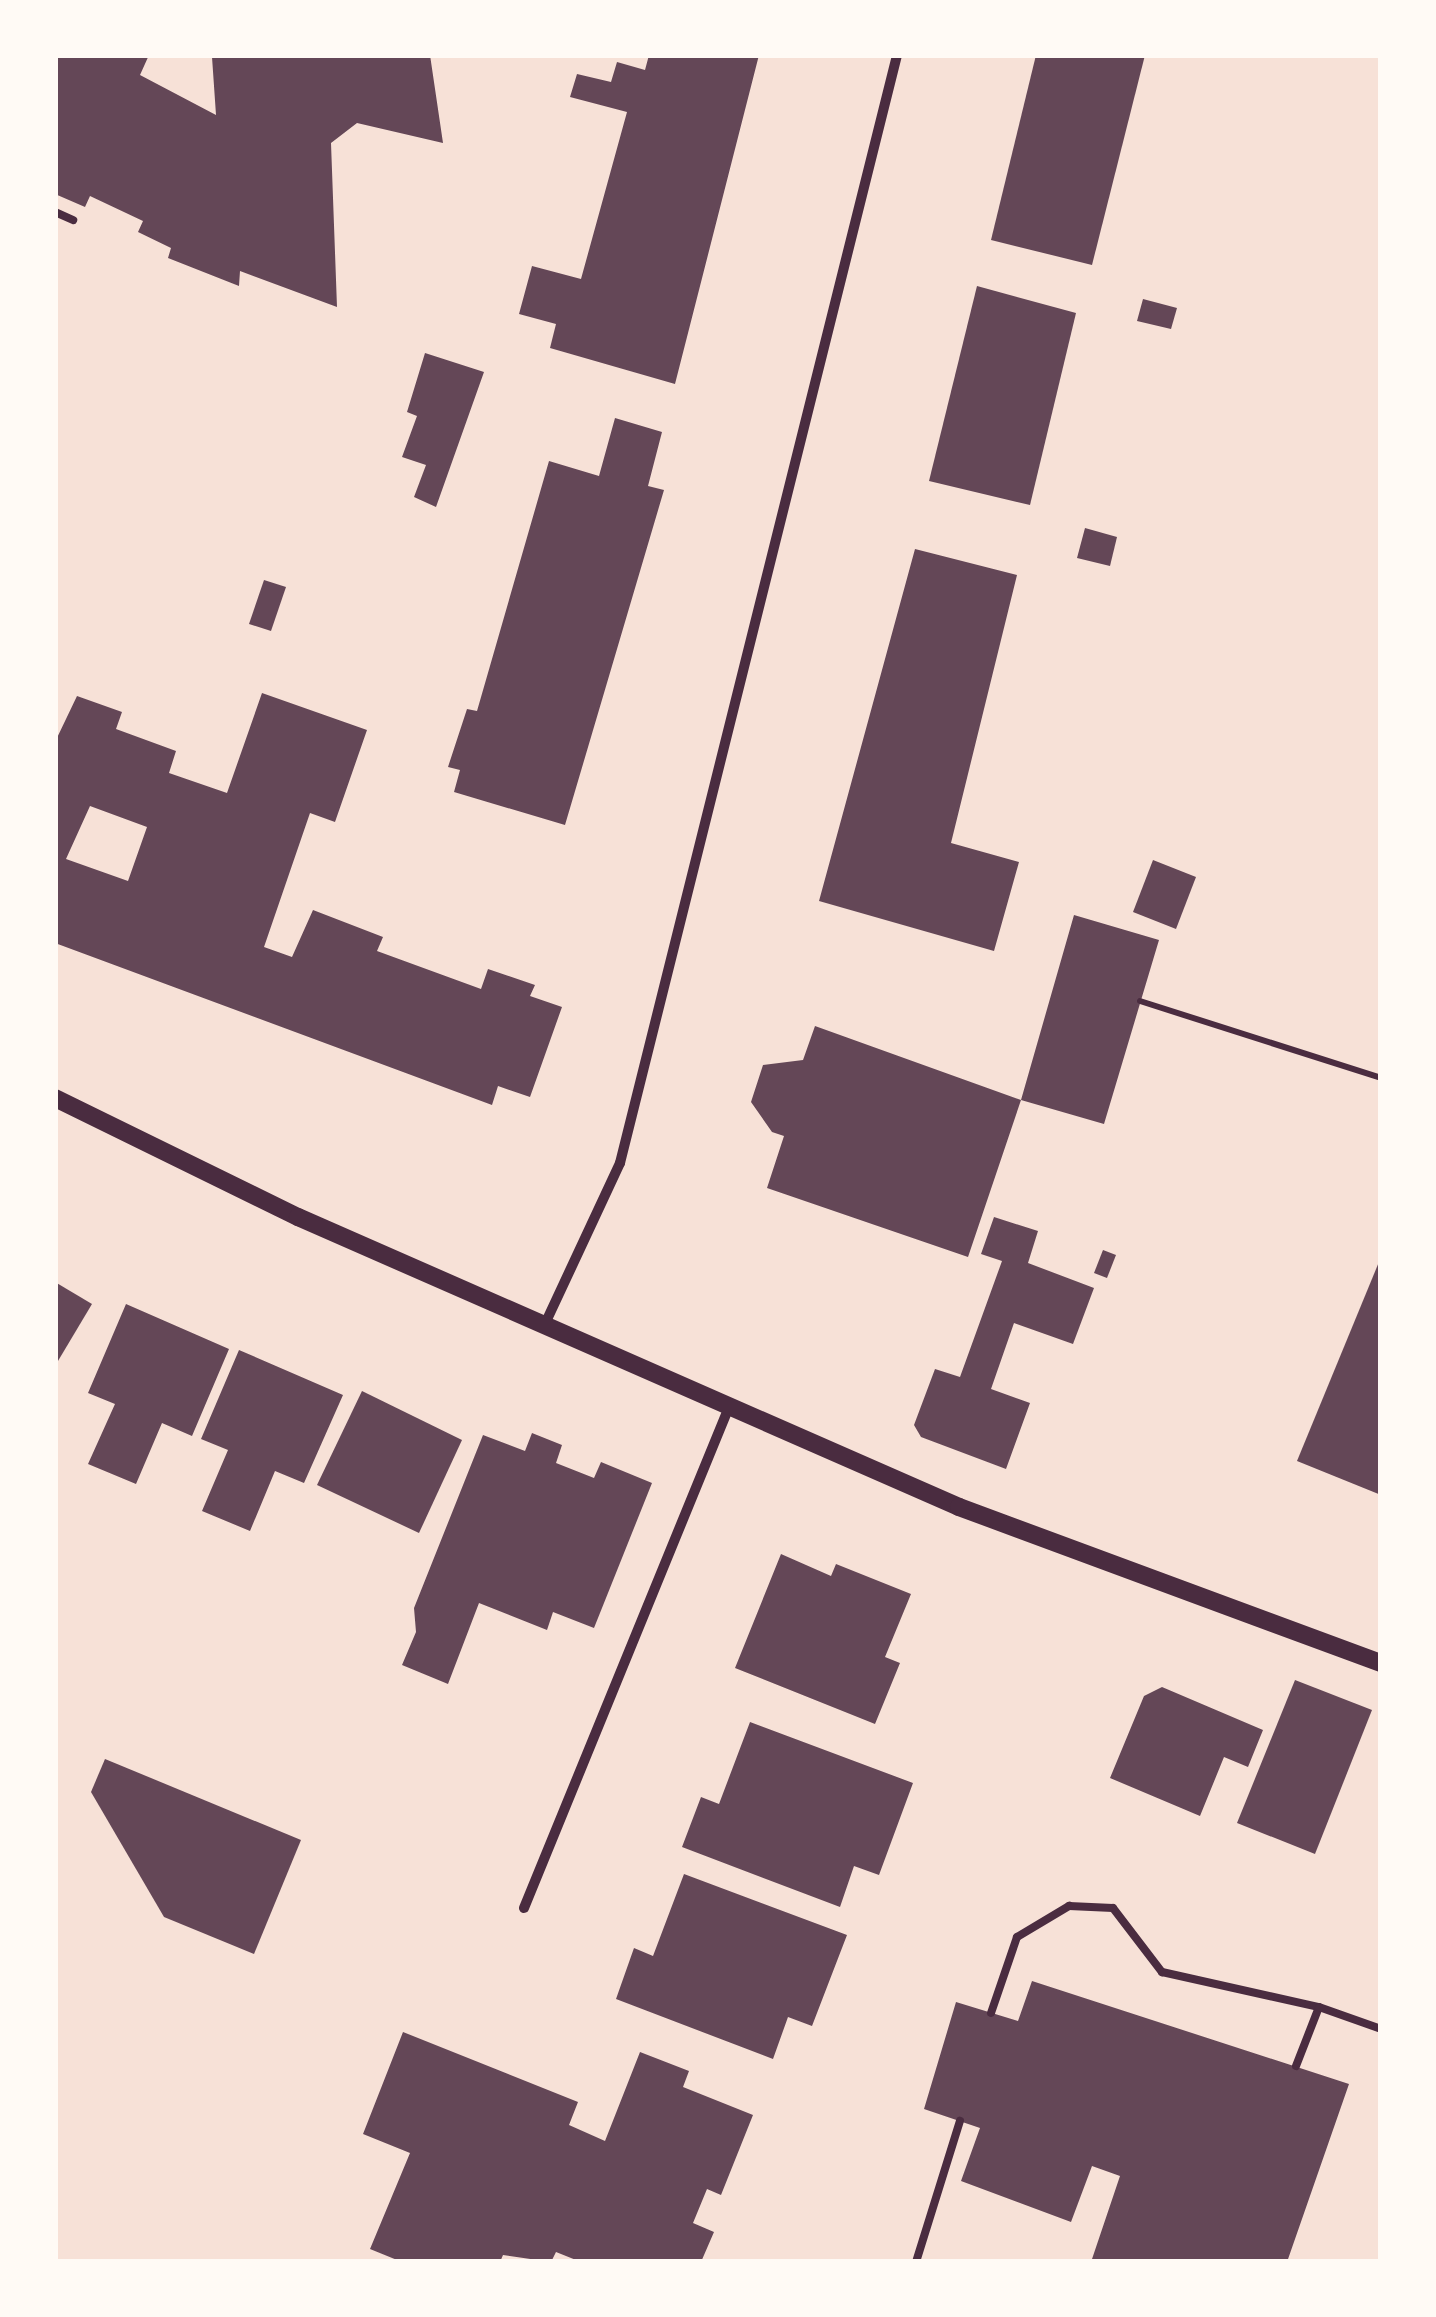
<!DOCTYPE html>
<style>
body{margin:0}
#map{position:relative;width:1436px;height:2317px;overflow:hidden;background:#f7e1d7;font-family:"Roboto Condensed",sans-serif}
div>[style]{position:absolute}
.building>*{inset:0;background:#644757}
.path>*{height:6px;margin:-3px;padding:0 3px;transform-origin:3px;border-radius:3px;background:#4a2c40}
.service>*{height:8px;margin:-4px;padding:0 4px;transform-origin:4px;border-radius:4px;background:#4a2c40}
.minor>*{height:10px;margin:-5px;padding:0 5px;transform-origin:5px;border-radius:5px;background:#4a2c40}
.tertiary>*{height:18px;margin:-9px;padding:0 9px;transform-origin:9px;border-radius:9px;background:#4a2c40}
span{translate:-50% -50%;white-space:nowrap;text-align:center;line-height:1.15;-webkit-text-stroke:10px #fffaf5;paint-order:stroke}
.frame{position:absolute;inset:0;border:58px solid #fffaf5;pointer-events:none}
</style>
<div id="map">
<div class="building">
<i style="clip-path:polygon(55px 55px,149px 55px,140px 75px,216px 115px,212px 57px,430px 55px,443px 143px,357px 123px,331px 143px,337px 307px,240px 271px,239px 286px,168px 258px,171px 248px,138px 232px,143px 221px,90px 196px,85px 207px,55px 194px)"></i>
<i style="clip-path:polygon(649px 55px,759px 55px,675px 384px,550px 348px,556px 324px,519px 314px,532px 266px,581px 279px,627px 112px,570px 97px,577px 74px,611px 82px,617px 62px,645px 70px)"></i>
<i style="clip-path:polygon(1036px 55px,1145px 55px,1092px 265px,991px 240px)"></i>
<i style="clip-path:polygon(977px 286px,1076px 313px,1030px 505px,929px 481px)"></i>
<i style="clip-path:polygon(1143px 299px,1177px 308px,1171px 329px,1137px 321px)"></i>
<i style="clip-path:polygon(425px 353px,484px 372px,436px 507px,414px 497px,426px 465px,402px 457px,417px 416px,407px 412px)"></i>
<i style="clip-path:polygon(615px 418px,662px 432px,648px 486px,664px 490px,565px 825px,454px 792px,460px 770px,448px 767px,467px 709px,477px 711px,549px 461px,599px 476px)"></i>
<i style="clip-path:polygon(1085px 528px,1117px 537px,1110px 566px,1077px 558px)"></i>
<i style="clip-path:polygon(915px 549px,1017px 575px,951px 843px,1019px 862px,994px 951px,819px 901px)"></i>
<i style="clip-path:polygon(264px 580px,286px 587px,271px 631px,249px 624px)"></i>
<i style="clip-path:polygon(evenodd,262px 693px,367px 730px,335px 822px,310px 813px,264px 947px,292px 957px,313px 910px,383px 937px,377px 951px,481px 989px,488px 969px,535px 985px,530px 996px,562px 1007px,530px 1097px,498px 1086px,492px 1105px,55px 943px,55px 742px,77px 696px,122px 712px,116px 729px,176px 751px,169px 773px,227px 793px,262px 693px,90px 806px,147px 827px,128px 881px,66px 859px,90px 806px)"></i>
<i style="clip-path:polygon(1153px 860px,1196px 877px,1176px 929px,1133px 912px)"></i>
<i style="clip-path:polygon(1074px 915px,1159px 940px,1104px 1124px,1021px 1100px,968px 1257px,767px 1188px,784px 1136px,772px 1132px,751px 1102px,763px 1065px,803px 1060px,815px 1026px,1021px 1100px)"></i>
<i style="clip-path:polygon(994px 1217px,1038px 1231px,1028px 1263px,1094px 1288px,1073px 1344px,1014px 1323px,991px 1389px,1030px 1403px,1006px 1469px,921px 1437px,914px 1425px,935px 1369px,960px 1377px,1002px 1261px,981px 1254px)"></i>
<i style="clip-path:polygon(1103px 1250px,1116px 1255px,1107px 1278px,1094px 1273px)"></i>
<i style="clip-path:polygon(1381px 1257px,1381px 1495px,1297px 1461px)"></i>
<i style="clip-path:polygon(55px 1282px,92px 1304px,55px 1366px)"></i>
<i style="clip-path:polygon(126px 1304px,229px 1349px,192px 1436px,162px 1423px,136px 1484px,88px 1464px,115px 1404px,88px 1393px)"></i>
<i style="clip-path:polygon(239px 1350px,343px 1395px,304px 1483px,275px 1471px,250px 1531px,202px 1511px,228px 1450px,201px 1439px)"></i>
<i style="clip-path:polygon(362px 1391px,462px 1440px,419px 1533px,317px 1485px)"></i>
<i style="clip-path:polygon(532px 1433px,562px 1445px,556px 1463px,594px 1478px,601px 1462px,652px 1483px,594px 1628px,553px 1612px,547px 1630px,479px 1603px,448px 1684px,402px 1665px,416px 1632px,414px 1608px,483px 1435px,525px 1451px)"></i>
<i style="clip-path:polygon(781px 1554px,831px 1576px,836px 1564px,911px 1594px,885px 1657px,900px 1663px,875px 1724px,735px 1668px)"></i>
<i style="clip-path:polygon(1295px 1680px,1372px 1710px,1315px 1854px,1237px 1823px)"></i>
<i style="clip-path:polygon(1162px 1687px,1263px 1730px,1248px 1767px,1224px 1757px,1200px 1816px,1110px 1778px,1144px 1696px)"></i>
<i style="clip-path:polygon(750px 1722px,913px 1783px,879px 1875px,854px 1866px,840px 1907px,682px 1847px,701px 1797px,719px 1804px)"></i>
<i style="clip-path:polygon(105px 1759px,301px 1840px,254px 1954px,164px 1917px,91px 1792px)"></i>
<i style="clip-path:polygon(684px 1874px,847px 1935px,812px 2026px,788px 2017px,773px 2059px,616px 1999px,634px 1948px,653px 1956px)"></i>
<i style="clip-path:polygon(1032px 1981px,1349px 2084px,1287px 2262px,1091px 2262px,1120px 2176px,1092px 2166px,1071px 2222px,961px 2181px,980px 2128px,924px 2109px,956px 2002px,1018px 2021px)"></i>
<i style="clip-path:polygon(403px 2032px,578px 2102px,569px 2125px,605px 2141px,640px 2052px,689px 2071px,683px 2087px,753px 2115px,721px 2195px,707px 2189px,693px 2223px,714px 2232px,701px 2262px,581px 2262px,556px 2252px,551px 2262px,503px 2255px,500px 2262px,402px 2262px,370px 2249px,410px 2153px,363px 2134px)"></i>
</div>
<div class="path">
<i style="left:1140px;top:1001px;width:253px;rotate:17.7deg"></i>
</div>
<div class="service">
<i style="left:55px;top:212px;width:20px;rotate:24deg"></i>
<i style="left:991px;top:2013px;width:80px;rotate:-71.1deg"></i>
<i style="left:1017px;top:1937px;width:61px;rotate:-30.8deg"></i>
<i style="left:1069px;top:1906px;width:44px;rotate:2.6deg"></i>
<i style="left:1113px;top:1908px;width:81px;rotate:52.6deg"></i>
<i style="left:1162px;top:1972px;width:161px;rotate:12.6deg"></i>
<i style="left:1296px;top:2066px;width:63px;rotate:-68.7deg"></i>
<i style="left:1319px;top:2007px;width:66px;rotate:19.5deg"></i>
<i style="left:916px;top:2262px;width:148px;rotate:-72.7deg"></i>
</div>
<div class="minor">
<i style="left:544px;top:1326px;width:180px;rotate:-65deg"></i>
<i style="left:620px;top:1163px;width:1142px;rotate:-75.96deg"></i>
<i style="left:524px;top:1908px;width:541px;rotate:-67.75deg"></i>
</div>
<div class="tertiary">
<i style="left:55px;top:1098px;width:271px;rotate:26.1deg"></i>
<i style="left:298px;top:1217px;width:722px;rotate:23.69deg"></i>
<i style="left:959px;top:1507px;width:450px;rotate:20.3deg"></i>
</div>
<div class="frame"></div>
</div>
